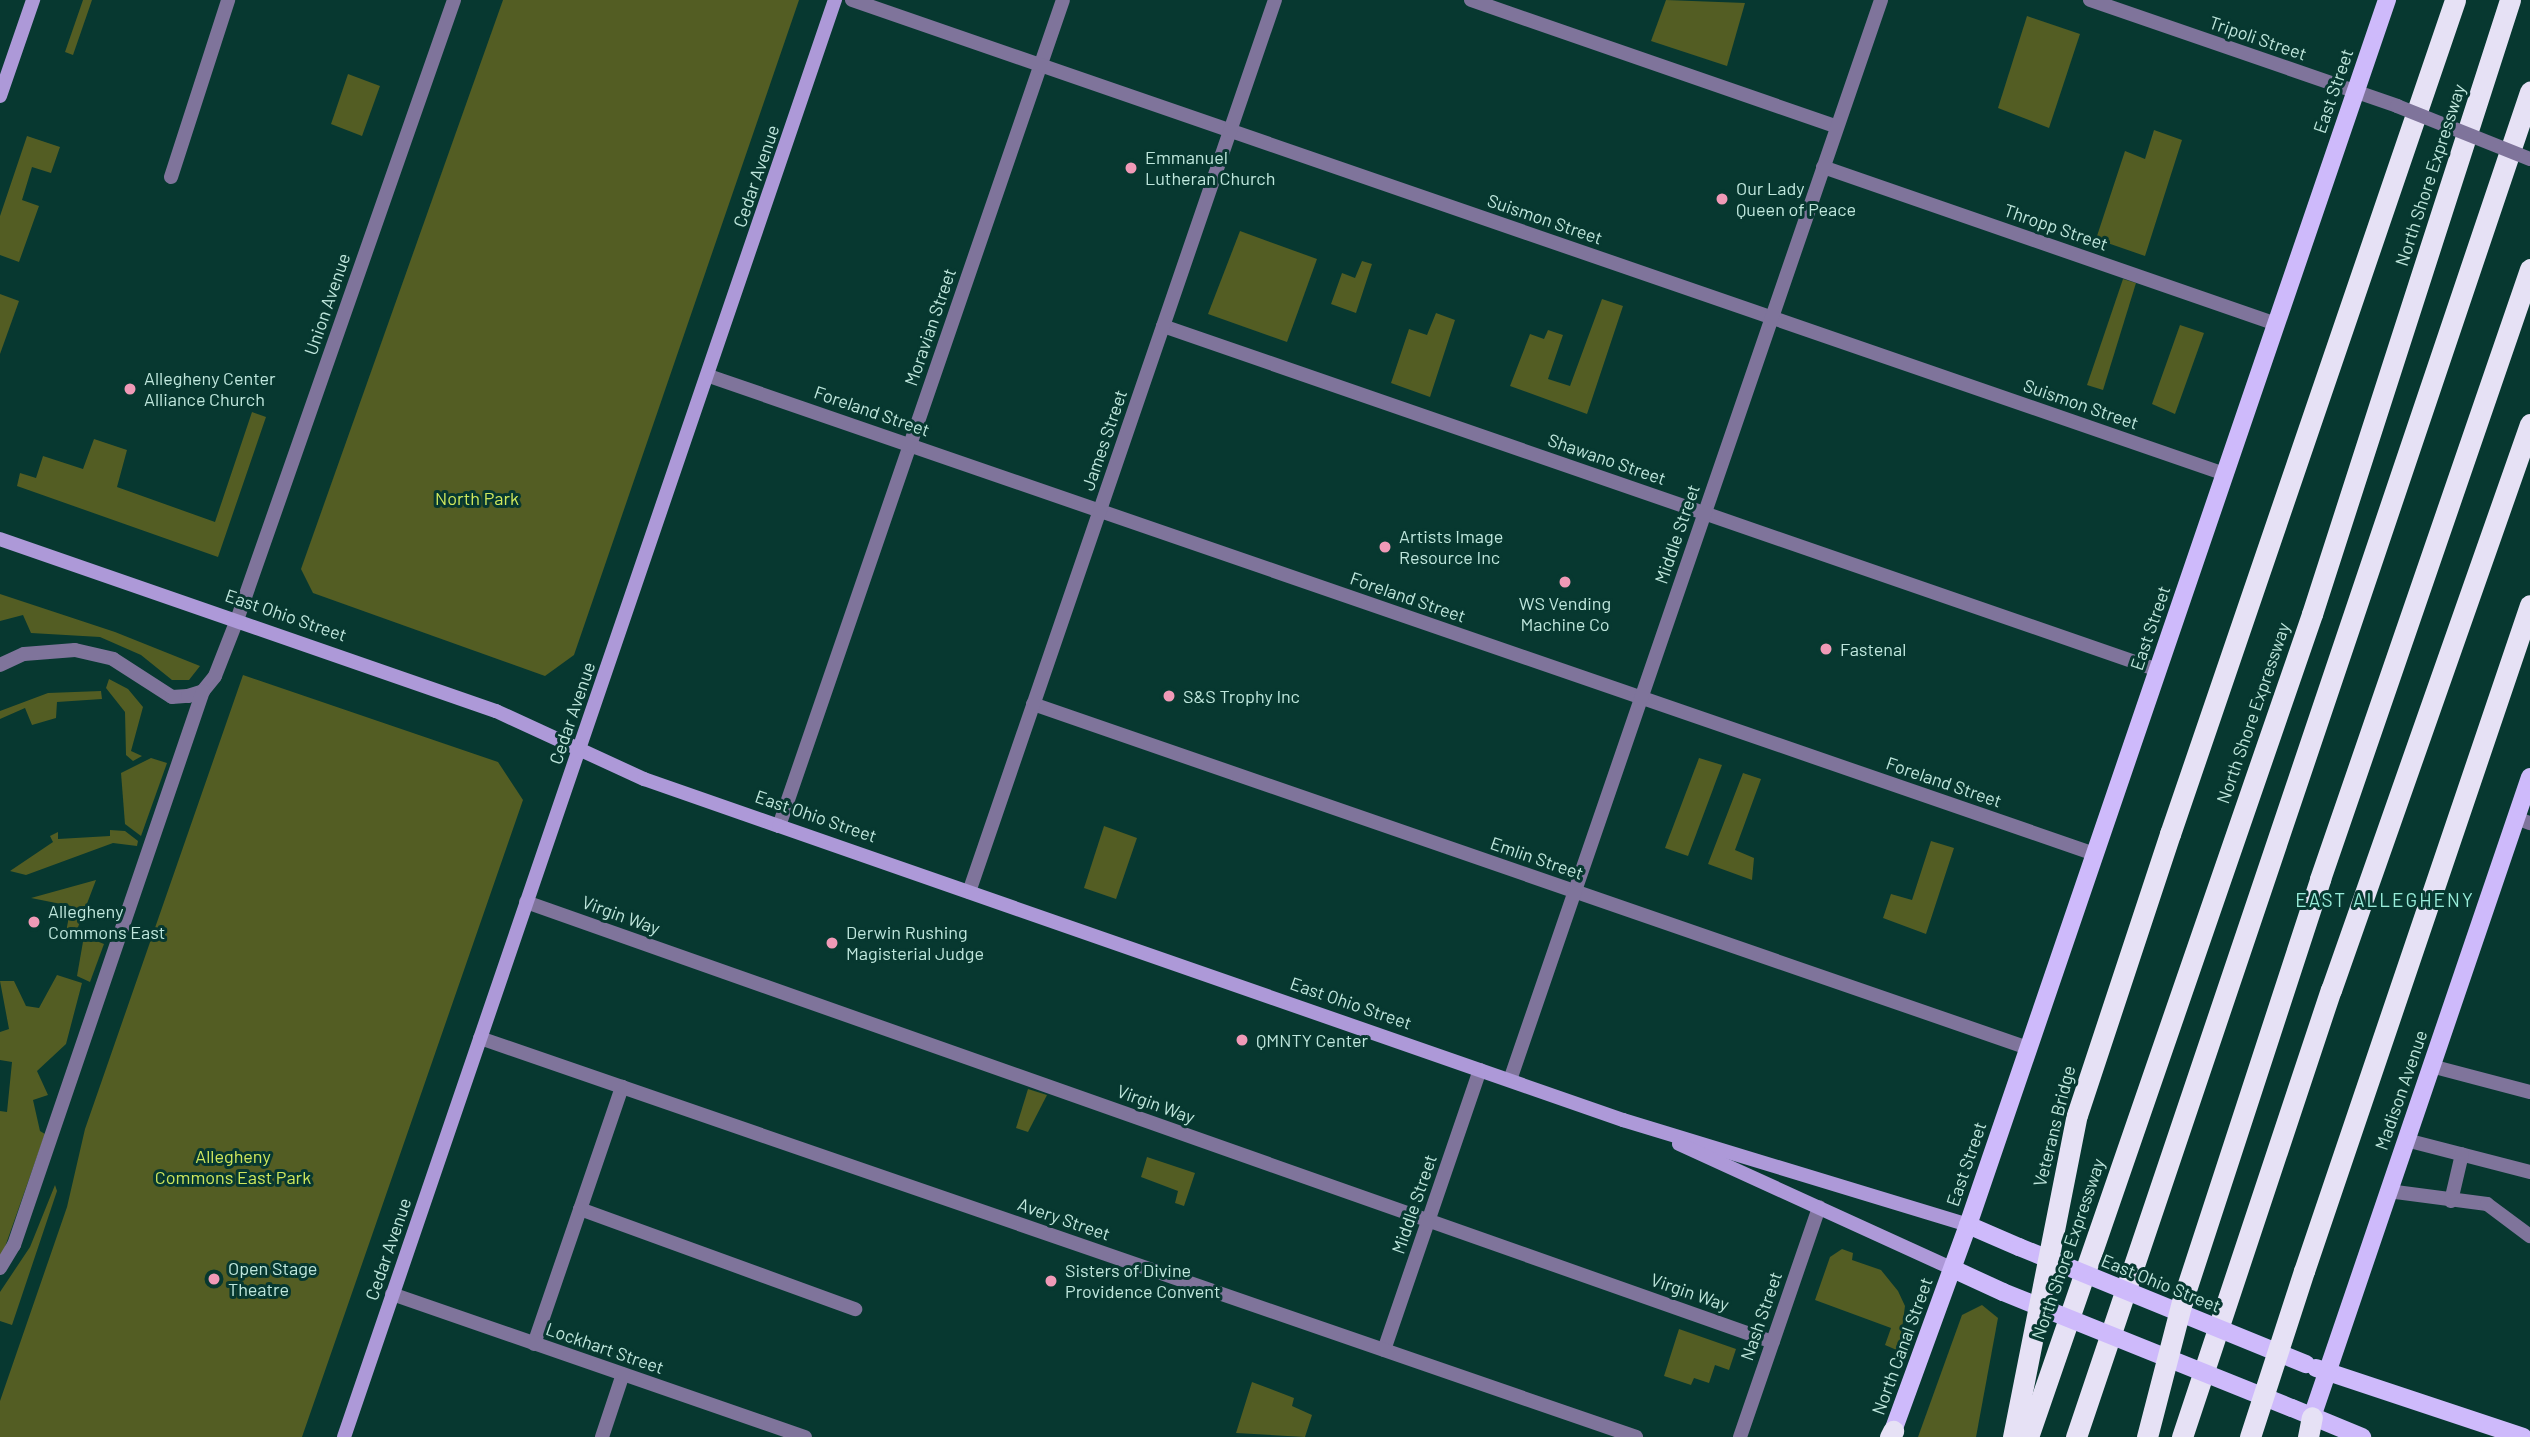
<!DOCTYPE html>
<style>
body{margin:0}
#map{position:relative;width:2530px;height:1437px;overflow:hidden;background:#073830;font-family:Barlow,sans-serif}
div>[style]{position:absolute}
.green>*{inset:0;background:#535d23}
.lane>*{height:14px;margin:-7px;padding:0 7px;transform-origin:7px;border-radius:7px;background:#7f749b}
.street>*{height:14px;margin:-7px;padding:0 7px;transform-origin:7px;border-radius:7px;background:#7f749b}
.secondary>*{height:14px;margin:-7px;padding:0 7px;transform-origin:7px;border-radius:7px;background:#ad99d8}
.primary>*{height:18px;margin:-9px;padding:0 9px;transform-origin:9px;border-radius:9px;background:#cebafb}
.highway>*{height:21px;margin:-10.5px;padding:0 10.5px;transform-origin:10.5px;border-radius:10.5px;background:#e6e1f5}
.street-bridge>*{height:14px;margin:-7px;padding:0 7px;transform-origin:7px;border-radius:7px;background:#7f749b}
.primary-bridge>*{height:18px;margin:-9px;padding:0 9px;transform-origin:9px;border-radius:9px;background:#cebafb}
.highway-bridge>*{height:21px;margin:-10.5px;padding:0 10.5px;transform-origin:10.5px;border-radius:10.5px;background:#e6e1f5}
.dots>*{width:19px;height:19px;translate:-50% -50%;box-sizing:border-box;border:4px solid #073830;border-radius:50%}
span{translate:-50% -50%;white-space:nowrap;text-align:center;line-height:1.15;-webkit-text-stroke:6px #073830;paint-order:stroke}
.street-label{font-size:18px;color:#bfe7dd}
.poi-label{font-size:18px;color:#bfe7dd}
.left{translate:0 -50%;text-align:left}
.park-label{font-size:18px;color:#d1e95d}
.neighbourhood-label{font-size:19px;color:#98edda;letter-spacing:2px}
</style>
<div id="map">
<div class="green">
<i style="clip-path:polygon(83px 0,92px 0,73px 55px,65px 52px)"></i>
<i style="clip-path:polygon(503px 0,799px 0,574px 655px,545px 676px,313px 593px,301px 569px)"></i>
<i style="clip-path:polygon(1666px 0,1745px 3px,1727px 66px,1651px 41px)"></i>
<i style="clip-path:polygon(2027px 16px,2080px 34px,2049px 128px,1998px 108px)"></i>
<i style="clip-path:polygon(348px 74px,380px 86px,362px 136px,331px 124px)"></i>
<i style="clip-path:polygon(2154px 130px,2182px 140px,2145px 256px,2096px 239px,2125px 151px,2145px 159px)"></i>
<i style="clip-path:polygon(27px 136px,60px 147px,51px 173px,32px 167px,22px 200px,39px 206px,19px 262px,0 255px,0 216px)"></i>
<i style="clip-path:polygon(1240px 231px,1317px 259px,1287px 342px,1208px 314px)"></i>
<i style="clip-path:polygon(1362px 261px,1372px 264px,1356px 313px,1331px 304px,1342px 273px,1355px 278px)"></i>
<i style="clip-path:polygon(2123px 279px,2136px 283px,2103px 390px,2087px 385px)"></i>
<i style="clip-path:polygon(0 294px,19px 301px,0 354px)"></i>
<i style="clip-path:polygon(1602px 299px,1623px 306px,1587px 414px,1510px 386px,1530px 334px,1544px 339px,1548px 330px,1563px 335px,1548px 379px,1570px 386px)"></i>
<i style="clip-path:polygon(1436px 313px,1455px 320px,1430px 397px,1391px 383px,1409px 329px,1427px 335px)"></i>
<i style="clip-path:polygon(2180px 325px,2204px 333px,2175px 414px,2152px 404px)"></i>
<i style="clip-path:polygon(252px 412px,266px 417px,218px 557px,17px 486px,20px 473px,36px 478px,43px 456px,83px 469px,94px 439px,127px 450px,117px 487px,215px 522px)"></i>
<i style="clip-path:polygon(0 594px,115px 632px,200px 666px,189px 680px,172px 680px,141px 655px,100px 637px,31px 633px,23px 615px,0 621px)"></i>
<i style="clip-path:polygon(243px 675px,498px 762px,523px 800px,302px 1437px,0 1437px,0 1401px,67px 1207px,85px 1129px)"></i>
<i style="clip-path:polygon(109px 679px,128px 689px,143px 707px,131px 751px,142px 756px,133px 761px,126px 755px,125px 712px,106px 688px)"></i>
<i style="clip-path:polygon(101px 691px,102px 699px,57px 702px,56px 718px,32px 725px,25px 708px,0 719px,0 711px,48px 693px)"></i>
<i style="clip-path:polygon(151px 758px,167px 763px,141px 836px,125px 824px,121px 773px)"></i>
<i style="clip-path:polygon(1699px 758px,1722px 765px,1688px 856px,1665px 848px)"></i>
<i style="clip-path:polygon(1743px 773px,1761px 779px,1735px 850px,1754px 858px,1752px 880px,1708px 864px)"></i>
<i style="clip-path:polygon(1104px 826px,1137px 838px,1116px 899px,1084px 888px)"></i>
<i style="clip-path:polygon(110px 830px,125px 831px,138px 841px,137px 846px,113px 843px,26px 875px,10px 871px,53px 842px,50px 836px,58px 832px,58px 839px,110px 836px)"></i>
<i style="clip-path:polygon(1931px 841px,1954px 848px,1926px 934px,1883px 918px,1891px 894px,1912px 900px)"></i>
<i style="clip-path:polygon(96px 880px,75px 935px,66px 932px,71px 906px,31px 898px)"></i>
<i style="clip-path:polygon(84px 936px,104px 944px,90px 982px,77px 976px)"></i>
<i style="clip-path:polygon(57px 975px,82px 983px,66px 1044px,37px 1071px,48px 1095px,33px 1100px,40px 1131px,45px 1134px,0 1261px,0 1111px,7px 1112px,12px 1062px,0 1060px,0 1032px,9px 1029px,0 981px,14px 981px,26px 1006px,39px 1008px)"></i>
<i style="clip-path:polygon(1028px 1089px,1047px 1095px,1028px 1132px,1016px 1128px)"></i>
<i style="clip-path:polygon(1147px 1157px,1195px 1173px,1184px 1206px,1175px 1203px,1178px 1191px,1141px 1177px)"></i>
<i style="clip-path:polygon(55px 1185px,57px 1191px,12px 1325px,0 1321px,0 1292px,30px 1247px)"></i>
<i style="clip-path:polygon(1842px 1249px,1853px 1253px,1852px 1260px,1881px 1270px,1898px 1291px,1905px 1306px,1899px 1351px,1885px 1345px,1891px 1328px,1815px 1300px,1830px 1257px)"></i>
<i style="clip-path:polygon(1982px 1305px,1998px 1318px,1976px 1437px,1918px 1437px,1962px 1315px)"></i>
<i style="clip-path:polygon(1679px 1329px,1736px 1349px,1729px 1370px,1715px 1365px,1709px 1383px,1694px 1378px,1691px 1385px,1664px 1376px)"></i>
<i style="clip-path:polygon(1252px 1382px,1294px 1398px,1292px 1406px,1312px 1415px,1305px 1437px,1236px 1433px)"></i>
</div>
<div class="lane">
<i style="left:1471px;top:0;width:387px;rotate:19.1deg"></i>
<i style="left:1823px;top:167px;width:480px;rotate:19.1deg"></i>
<i style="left:171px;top:177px;width:186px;rotate:-72.1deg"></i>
<i style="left:1163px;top:326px;width:1053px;rotate:19.07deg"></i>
<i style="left:0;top:665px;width:26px;rotate:-25deg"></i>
<i style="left:24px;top:654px;width:51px;rotate:-4.5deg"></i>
<i style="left:75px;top:650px;width:39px;rotate:13deg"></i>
<i style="left:113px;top:659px;width:70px;rotate:32.8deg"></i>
<i style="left:172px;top:697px;width:16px;rotate:-4deg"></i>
<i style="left:188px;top:696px;width:16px;rotate:-18deg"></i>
<i style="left:203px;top:691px;width:19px;rotate:-51deg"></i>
<i style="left:215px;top:676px;width:60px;rotate:-68.6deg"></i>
<i style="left:1033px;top:704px;width:1053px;rotate:19.07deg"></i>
<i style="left:779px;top:826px;width:873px;rotate:-71.03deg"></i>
<i style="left:526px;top:902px;width:1322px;rotate:19.44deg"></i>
<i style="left:2406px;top:1140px;width:128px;rotate:14.5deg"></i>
<i style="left:2388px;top:1191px;width:100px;rotate:7.5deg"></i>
<i style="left:2487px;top:1204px;width:54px;rotate:36.7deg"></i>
<i style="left:2451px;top:1201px;width:48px;rotate:-76.8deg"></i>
<i style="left:580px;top:1209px;width:293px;rotate:20deg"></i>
<i style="left:0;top:1268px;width:27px;rotate:-59deg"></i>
<i style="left:14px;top:1245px;width:585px;rotate:-71.16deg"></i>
<i style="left:534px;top:1344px;width:272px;rotate:-71.1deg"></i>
<i style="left:1384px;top:1350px;width:296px;rotate:-71.1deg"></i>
<i style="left:602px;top:1437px;width:66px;rotate:-71.6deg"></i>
</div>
<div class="street">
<i style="left:852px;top:0;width:1453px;rotate:19.05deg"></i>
<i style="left:2090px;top:0;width:325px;rotate:19deg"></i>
<i style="left:709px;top:376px;width:1466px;rotate:19.03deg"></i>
<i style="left:237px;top:620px;width:657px;rotate:-70.71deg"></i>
<i style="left:2516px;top:818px;width:15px;rotate:20deg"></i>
<i style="left:969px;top:892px;width:943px;rotate:-71.07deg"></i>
<i style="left:480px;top:1038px;width:1223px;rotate:19.04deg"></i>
<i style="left:2431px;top:1066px;width:102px;rotate:14.7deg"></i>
<i style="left:1510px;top:1080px;width:1142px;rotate:-71.04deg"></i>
<i style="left:392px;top:1294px;width:437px;rotate:19.1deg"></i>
<i style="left:1740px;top:1437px;width:243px;rotate:-71deg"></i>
</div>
<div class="secondary">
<i style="left:0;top:96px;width:102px;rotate:-71deg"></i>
<i style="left:0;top:539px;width:525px;rotate:19.13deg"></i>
<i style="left:496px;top:711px;width:163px;rotate:24.7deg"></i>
<i style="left:644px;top:779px;width:143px;rotate:19.2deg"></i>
<i style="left:779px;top:826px;width:894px;rotate:19.21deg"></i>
<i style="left:1623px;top:1120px;width:361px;rotate:16.9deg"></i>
<i style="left:1679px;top:1144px;width:301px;rotate:24.5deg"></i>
<i style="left:344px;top:1437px;width:1519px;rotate:-71.14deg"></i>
</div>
<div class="primary">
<i style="left:1968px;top:1225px;width:56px;rotate:23.3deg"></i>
<i style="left:1953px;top:1269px;width:55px;rotate:24.7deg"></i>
<i style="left:2316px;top:1368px;width:218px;rotate:18.4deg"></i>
<i style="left:2292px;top:1408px;width:76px;rotate:22.5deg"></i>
<i style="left:2312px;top:1417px;width:676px;rotate:-71.19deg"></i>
<i style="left:1893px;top:1431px;width:219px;rotate:-70deg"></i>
<i style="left:1968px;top:1225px;width:1295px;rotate:-71.12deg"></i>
</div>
<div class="highway">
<i style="left:2170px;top:834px;width:881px;rotate:-71.13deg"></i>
<i style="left:2320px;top:879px;width:645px;rotate:-71deg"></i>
<i style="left:2304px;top:1271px;width:703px;rotate:-71.26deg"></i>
<i style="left:1890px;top:1437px;width:7px;rotate:-63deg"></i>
<i style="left:2028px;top:1437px;width:871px;rotate:-70.96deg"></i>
<i style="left:2312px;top:614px;width:645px;rotate:-72.13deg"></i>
<i style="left:2076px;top:1437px;width:1420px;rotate:-71.35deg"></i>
<i style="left:2182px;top:1437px;width:471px;rotate:-71.6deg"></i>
<i style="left:2331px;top:990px;width:600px;rotate:-70.63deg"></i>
<i style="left:2308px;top:1437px;width:20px;rotate:-79deg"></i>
</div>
<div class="street-bridge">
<i style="left:2397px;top:106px;width:143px;rotate:21.7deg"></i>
</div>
<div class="primary-bridge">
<i style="left:2019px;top:1247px;width:310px;rotate:22.2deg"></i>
<i style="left:2003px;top:1292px;width:311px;rotate:21.9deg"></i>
</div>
<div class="highway-bridge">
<i style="left:2013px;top:1437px;width:328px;rotate:-78.8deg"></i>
<i style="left:2077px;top:1115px;width:296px;rotate:-71.7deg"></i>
<i style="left:2147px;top:1437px;width:139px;rotate:-75.5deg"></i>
<i style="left:2182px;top:1302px;width:445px;rotate:-71.9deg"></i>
<i style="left:2250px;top:1437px;width:175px;rotate:-72deg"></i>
</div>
<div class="dots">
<i style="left:1131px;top:168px;background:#f09ab7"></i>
<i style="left:1722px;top:199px;background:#f09ab7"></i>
<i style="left:130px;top:389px;background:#f09ab7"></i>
<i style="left:1385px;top:547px;background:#f09ab7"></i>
<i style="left:1565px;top:582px;background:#f09ab7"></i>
<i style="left:1826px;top:649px;background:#f09ab7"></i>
<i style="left:1169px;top:696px;background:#f09ab7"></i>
<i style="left:34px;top:922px;background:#f09ab7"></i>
<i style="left:832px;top:943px;background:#f09ab7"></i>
<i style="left:1242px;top:1040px;background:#f09ab7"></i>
<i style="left:214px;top:1279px;background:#f09ab7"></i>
<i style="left:1051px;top:1281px;background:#f09ab7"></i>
</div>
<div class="street-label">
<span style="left:2258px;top:38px;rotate:19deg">Tripoli Street</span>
<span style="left:2333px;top:91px;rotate:-71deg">East Street</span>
<span style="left:2430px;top:175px;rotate:-72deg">North Shore Expressway</span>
<span style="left:756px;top:176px;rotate:-71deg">Cedar Avenue</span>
<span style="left:1545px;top:219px;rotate:19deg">Suismon Street</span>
<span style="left:2056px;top:227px;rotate:19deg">Thropp Street</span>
<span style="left:327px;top:304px;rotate:-71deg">Union Avenue</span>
<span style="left:930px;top:327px;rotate:-71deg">Moravian Street</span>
<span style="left:2081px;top:404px;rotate:19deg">Suismon Street</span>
<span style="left:872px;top:411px;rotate:19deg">Foreland Street</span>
<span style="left:1104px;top:440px;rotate:-71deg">James Street</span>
<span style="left:1607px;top:459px;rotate:19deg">Shawano Street</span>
<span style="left:1677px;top:534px;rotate:-71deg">Middle Street</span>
<span style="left:1408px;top:597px;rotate:19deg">Foreland Street</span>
<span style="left:286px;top:615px;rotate:19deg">East Ohio Street</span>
<span style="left:2150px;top:628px;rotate:-71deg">East Street</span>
<span style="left:572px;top:713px;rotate:-71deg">Cedar Avenue</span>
<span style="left:2253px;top:713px;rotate:-71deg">North Shore Expressway</span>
<span style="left:1944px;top:782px;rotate:19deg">Foreland Street</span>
<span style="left:816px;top:816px;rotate:19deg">East Ohio Street</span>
<span style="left:1537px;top:858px;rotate:19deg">Emlin Street</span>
<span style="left:621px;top:915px;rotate:20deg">Virgin Way</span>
<span style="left:1351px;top:1003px;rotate:19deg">East Ohio Street</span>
<span style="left:2401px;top:1090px;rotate:-71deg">Madison Avenue</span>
<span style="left:1156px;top:1104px;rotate:20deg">Virgin Way</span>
<span style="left:2054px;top:1126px;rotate:-76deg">Veterans Bridge</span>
<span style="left:1966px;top:1164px;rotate:-71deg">East Street</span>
<span style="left:1414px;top:1204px;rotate:-71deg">Middle Street</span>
<span style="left:1064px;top:1219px;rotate:19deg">Avery Street</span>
<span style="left:388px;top:1249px;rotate:-71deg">Cedar Avenue</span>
<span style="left:2068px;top:1249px;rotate:-71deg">North Shore Expressway</span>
<span style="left:2161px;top:1283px;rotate:22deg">East Ohio Street</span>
<span style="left:1690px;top:1292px;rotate:19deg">Virgin Way</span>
<span style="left:1761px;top:1316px;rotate:-71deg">Nash Street</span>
<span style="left:1902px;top:1346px;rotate:-70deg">North Canal Street</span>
<span style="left:605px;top:1348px;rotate:19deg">Lockhart Street</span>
</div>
<div class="poi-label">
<span class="left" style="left:1145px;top:168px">Emmanuel<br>Lutheran Church</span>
<span class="left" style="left:1736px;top:199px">Our Lady<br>Queen of Peace</span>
<span class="left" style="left:144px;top:389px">Allegheny Center<br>Alliance Church</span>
<span class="left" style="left:1399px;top:547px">Artists Image<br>Resource Inc</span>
<span style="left:1565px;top:614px">WS Vending<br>Machine Co</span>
<span class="left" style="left:1840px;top:649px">Fastenal</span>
<span class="left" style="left:1183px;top:696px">S&amp;S Trophy Inc</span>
<span class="left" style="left:48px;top:922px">Allegheny<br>Commons East</span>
<span class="left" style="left:846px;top:943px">Derwin Rushing<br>Magisterial Judge</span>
<span class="left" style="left:1256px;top:1040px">QMNTY Center</span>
<span class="left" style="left:228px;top:1279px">Open Stage<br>Theatre</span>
<span class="left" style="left:1065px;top:1281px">Sisters of Divine<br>Providence Convent</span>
</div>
<div class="park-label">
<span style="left:477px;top:498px">North Park</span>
<span style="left:233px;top:1167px">Allegheny<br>Commons East Park</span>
</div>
<div class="neighbourhood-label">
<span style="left:2385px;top:900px">EAST ALLEGHENY</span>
</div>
</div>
